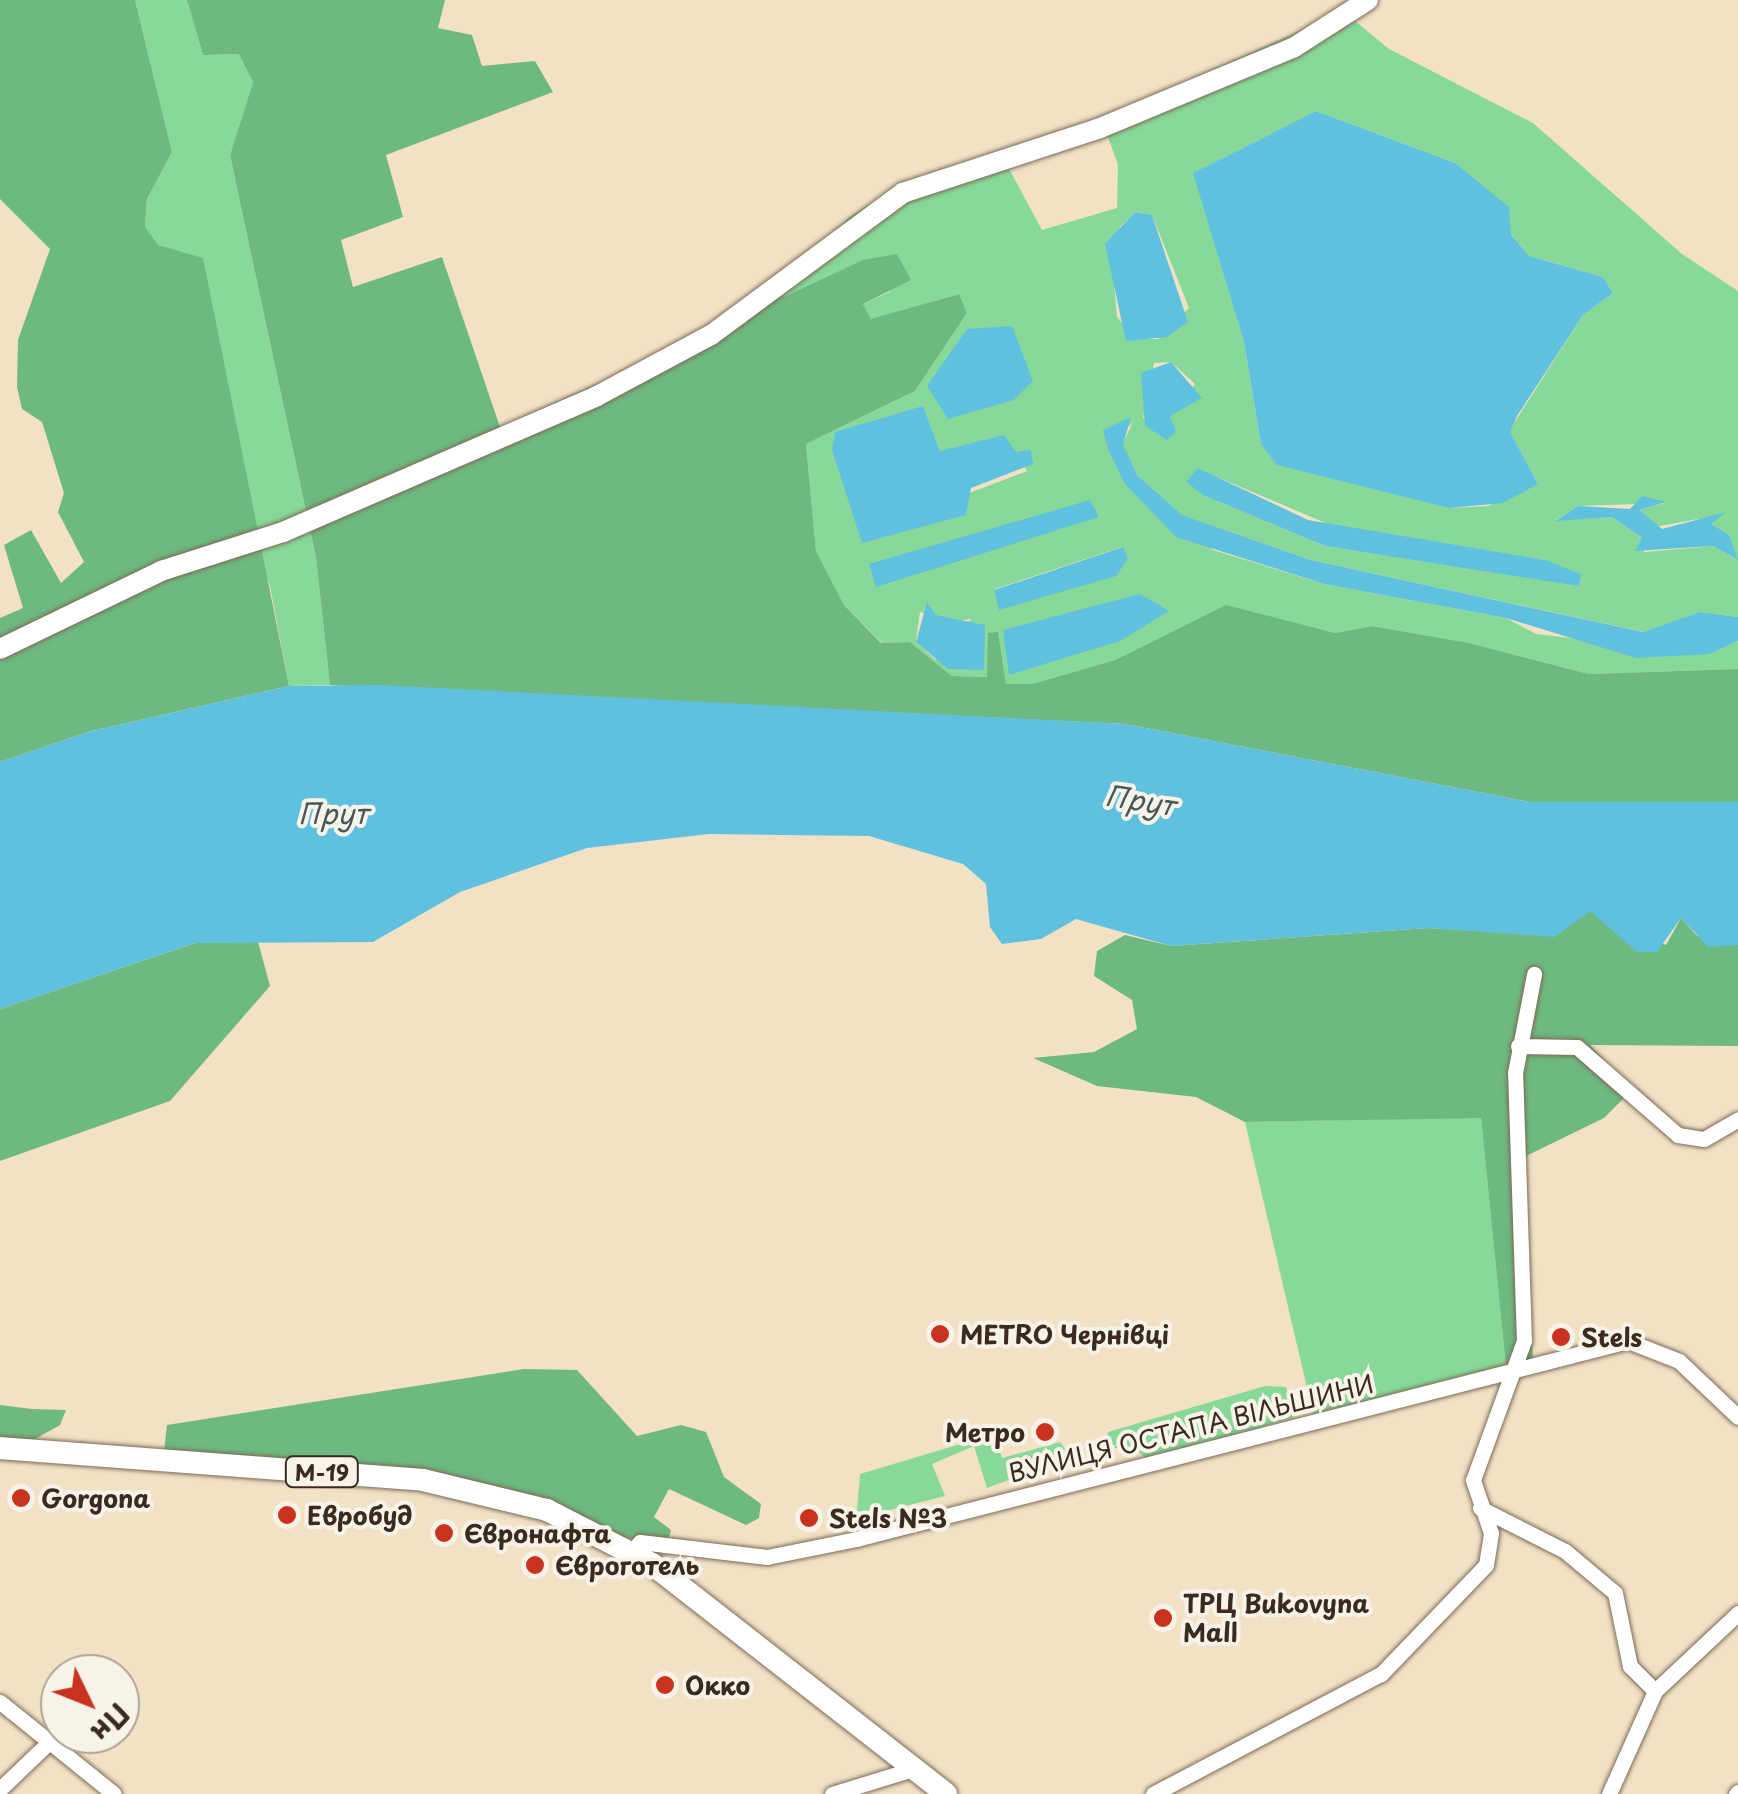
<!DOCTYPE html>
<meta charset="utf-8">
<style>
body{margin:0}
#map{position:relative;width:1738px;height:1794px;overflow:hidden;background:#f2e1c5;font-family:"Playpen Sans",sans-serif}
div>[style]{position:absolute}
.green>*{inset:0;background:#88d999}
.forest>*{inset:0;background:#6eb981}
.water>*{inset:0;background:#60c1de}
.roads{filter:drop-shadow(0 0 2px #7b6a58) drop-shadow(0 0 2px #7b6a58)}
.minor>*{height:15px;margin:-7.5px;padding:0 7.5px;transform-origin:7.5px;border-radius:7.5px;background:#fff}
.major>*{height:20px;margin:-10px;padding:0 10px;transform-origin:10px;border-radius:10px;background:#fff}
.highway>*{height:22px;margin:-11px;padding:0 11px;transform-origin:11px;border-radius:11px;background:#fff}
.dots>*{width:28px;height:28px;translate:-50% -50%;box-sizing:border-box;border:5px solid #f7f3e8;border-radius:50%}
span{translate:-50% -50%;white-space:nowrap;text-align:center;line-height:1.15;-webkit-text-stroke:8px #f7f3e8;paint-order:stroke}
.shield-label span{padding:2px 8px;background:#f7f3e8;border:2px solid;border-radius:8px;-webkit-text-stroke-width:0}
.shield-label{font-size:22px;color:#3b2a1e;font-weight:700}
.poi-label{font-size:25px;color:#3b2a1e;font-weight:700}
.left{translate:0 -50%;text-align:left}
.right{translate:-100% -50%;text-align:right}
.street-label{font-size:25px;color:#3b2a1e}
.water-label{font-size:28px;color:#465758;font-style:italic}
.north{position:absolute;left:40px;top:1654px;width:100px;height:100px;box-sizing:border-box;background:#f7f3e8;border:2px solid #aca397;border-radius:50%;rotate:133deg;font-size:28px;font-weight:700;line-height:40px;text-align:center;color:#3b2a1e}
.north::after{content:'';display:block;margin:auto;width:35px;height:45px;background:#c8321e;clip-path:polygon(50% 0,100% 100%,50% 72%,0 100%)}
</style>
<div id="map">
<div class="green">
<i style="clip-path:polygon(135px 0,187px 0,203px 55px,240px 54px,253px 82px,230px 155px,316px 558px,330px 685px,289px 686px,270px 586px,145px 227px,147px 199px,172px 152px)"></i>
<i style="clip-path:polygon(evenodd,1343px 11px,1389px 49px,1533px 123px,1682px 254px,1738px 291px,1738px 617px,1701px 612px,1644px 632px,1311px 560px,1181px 515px,1139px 477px,1122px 445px,1133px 422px,1108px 449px,1213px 550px,1324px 584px,1506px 618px,1536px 634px,1710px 654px,1738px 641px,1738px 669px,1589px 674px,1468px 643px,1372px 626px,1335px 633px,1226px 606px,1115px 660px,1032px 684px,1006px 685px,998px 633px,988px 634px,988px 677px,952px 676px,910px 642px,882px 643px,844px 605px,816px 551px,806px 444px,915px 391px,967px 313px,958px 294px,871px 320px,863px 304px,889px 292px,897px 254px,784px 298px,776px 289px,849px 217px,895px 189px,1000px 152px,1042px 230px,1117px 208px,1118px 165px,1102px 120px,1343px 11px,1316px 111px,1455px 163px,1529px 256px,1603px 277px,1613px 293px,1583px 315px,1509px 431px,1538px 484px,1488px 506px,1449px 508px,1261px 444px,1244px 342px,1194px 173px,1316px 111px,1343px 11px,1135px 212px,1152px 215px,1189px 308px,1158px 339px,1137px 339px,1117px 317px,1112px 261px,1120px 227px,1135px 212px,1343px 11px,1171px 362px,1195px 384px,1170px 416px,1172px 427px,1143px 418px,1154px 363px,1171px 362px,1343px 11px,923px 407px,940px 451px,1016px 452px,1027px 471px,964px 495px,835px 433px,923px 407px,1343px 11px,1198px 469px,1354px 535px,1545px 560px,1579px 585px,1325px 546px,1205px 496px,1198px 469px,1343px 11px,1665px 503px,1638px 510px,1655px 527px,1698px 519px,1729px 535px,1736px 559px,1713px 546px,1644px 552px,1643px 539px,1612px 517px,1556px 520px,1578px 506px,1665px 503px,1343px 11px,1122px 547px,1128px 559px,999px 609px,995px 589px,1122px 547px,1343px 11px,920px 612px,956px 621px,971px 619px,936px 660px,916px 642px,920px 612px)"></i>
<i style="clip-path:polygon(1481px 1117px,1506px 1367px,1314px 1418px,1245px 1122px)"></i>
<i style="clip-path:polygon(1265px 1386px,1286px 1387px,1293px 1418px,1148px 1460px,1134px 1448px,1106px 1448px,1108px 1432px)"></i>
<i style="clip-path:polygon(994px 1434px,1002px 1458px,1060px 1442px,1071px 1457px,987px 1488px,974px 1446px,932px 1464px,945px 1496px,866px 1516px,857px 1510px,860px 1474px)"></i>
</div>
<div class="forest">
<i style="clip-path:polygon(0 0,135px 0,172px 152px,147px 199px,145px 227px,158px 245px,203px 258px,289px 686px,88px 732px,0 762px,0 618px,23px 608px,4px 545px,31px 530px,61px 583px,84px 562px,58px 512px,64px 493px,42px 422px,22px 409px,17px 387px,18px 340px,50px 249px,0 199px)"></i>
<i style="clip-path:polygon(187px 0,445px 0,438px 28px,472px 35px,482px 66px,535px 61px,553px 92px,386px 155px,403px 217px,341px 240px,353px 287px,442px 257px,500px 427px,642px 364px,776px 289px,784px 297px,863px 260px,897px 254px,911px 280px,863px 304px,871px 319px,959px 294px,967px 313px,915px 391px,806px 444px,816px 551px,844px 605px,881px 643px,910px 642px,952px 676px,987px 677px,988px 633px,998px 632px,1006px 684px,1032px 684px,1115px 660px,1226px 605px,1335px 633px,1372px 626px,1469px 643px,1589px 674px,1738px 669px,1738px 802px,1530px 802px,1125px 724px,330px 685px,316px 558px,230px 155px,253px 82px,239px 54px,203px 55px)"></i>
<i style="clip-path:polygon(1590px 911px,1666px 945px,1681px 918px,1697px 936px,1738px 945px,1738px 1046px,1590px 1045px,1632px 1090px,1604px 1118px,1524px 1157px,1533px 1360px,1506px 1367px,1481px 1118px,1245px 1122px,1196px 1097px,1097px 1086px,1033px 1058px,1094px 1052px,1137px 1029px,1132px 1000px,1094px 976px,1097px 951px,1125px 935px,1171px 946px,1428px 928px,1530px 934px)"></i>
<i style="clip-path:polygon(257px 938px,270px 986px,170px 1101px,0 1161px,0 1009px,195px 943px)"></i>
<i style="clip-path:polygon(524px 1369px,577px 1370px,637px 1436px,681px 1425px,706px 1432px,724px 1477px,761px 1504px,759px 1518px,746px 1525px,669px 1489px,654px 1517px,671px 1530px,667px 1546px,608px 1534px,515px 1493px,164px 1452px,167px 1425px)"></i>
<i style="clip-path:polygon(0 1405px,32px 1409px,66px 1410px,60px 1425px,30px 1442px,0 1440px)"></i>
</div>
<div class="water">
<i style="clip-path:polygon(1316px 111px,1455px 163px,1509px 207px,1511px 234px,1529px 256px,1603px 277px,1613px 293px,1583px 315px,1517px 416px,1510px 432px,1538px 484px,1503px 503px,1449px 508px,1277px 465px,1261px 444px,1244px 342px,1193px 173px)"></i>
<i style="clip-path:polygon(1135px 212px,1152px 215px,1188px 322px,1167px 337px,1126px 341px,1105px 244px)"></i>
<i style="clip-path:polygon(1012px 326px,1033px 381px,1014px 400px,948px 419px,927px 386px,967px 329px)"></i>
<i style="clip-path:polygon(1171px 362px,1202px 398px,1170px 416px,1176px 432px,1167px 440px,1145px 426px,1141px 373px)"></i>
<i style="clip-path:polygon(923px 406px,940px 451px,1004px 435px,1016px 452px,1031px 450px,1033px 464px,971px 488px,966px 515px,862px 543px,832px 450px,835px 432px)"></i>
<i style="clip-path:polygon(1131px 417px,1123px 445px,1138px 476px,1182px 515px,1311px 560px,1643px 632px,1700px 612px,1738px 617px,1738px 641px,1710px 654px,1636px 658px,1506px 618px,1324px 584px,1176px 537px,1125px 484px,1108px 449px,1103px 430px)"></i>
<i style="clip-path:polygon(1198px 468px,1308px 520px,1545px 560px,1581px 574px,1579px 586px,1325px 546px,1205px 496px,1186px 482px)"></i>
<i style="clip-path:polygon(1642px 496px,1666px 502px,1639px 510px,1662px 529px,1726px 512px,1711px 524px,1729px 535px,1738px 560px,1713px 546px,1635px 551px,1642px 538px,1612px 517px,1555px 521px,1578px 506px,1630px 509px)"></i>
<i style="clip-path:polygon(1090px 500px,1099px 517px,876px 587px,869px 564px)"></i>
<i style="clip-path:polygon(1123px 547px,1128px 559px,1116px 576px,999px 610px,994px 590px)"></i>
<i style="clip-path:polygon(1140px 594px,1169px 611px,1120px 641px,1009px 675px,1003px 630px)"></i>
<i style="clip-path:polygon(927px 602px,936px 615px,985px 625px,984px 670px,948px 669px,916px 642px)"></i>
<i style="clip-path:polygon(380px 685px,1125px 724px,1530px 802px,1738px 802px,1738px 945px,1708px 947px,1681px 918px,1657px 952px,1637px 952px,1590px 911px,1555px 937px,1428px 928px,1171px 946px,1076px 919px,1041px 939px,1002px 944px,990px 927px,986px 884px,963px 864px,869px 836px,709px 834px,587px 848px,460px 892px,373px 942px,195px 943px,0 1009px,0 762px,88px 732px,289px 686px)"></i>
</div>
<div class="roads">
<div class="minor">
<i style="left:1518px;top:1046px;width:59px;rotate:1deg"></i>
<i style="left:1577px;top:1047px;width:134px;rotate:41.1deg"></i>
<i style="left:1678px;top:1135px;width:26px;rotate:9deg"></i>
<i style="left:1704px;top:1139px;width:39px;rotate:-30deg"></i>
<i style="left:1480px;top:1508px;width:95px;rotate:26.8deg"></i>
<i style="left:1565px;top:1551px;width:65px;rotate:40deg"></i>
<i style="left:1615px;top:1593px;width:75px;rotate:78.4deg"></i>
<i style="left:1630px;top:1666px;width:35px;rotate:45deg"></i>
<i style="left:632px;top:1551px;width:12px;rotate:-48deg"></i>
<i style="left:640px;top:1542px;width:128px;rotate:6.7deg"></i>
<i style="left:767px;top:1557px;width:91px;rotate:-11.4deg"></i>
<i style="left:856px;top:1539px;width:797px;rotate:-14.38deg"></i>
<i style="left:1628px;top:1341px;width:55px;rotate:21.4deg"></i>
<i style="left:1679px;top:1361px;width:81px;rotate:43.5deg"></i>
<i style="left:0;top:1702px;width:146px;rotate:38.9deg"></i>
<i style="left:0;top:1789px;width:66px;rotate:-43.8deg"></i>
<i style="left:832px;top:1794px;width:82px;rotate:-17.1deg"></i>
<i style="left:1153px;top:1794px;width:258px;rotate:-27.8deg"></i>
<i style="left:1381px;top:1674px;width:151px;rotate:-46.1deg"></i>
<i style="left:1486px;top:1565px;width:32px;rotate:-81deg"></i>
<i style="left:1491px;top:1533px;width:56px;rotate:-108.8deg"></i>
<i style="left:1473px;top:1480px;width:148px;rotate:-69.9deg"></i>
<i style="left:1524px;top:1341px;width:268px;rotate:-91.9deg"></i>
<i style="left:1515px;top:1073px;width:101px;rotate:-79.1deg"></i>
<i style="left:1609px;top:1794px;width:113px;rotate:-65.9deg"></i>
<i style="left:1655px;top:1691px;width:114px;rotate:-43.2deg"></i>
<i style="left:1736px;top:1794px;width:3px;rotate:-45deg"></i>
</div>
<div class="major">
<i style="left:0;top:649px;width:179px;rotate:-25.8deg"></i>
<i style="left:161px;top:571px;width:128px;rotate:-17.7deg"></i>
<i style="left:283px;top:532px;width:342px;rotate:-23.4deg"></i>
<i style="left:597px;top:396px;width:129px;rotate:-28.2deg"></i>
<i style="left:711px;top:335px;width:239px;rotate:-36.5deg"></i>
<i style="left:903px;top:193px;width:205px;rotate:-18.2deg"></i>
<i style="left:1098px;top:129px;width:211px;rotate:-22.6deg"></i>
<i style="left:1293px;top:48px;width:89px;rotate:-32.6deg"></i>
</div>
<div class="highway">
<i style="left:0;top:1448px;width:424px;rotate:4.3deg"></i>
<i style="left:423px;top:1480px;width:128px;rotate:13.6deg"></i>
<i style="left:547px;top:1510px;width:118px;rotate:27.2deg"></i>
<i style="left:652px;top:1564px;width:373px;rotate:38deg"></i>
</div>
</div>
<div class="dots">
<i style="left:940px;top:1334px;background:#c8321e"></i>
<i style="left:1561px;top:1337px;background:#c8321e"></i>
<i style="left:1045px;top:1432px;background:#c8321e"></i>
<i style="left:21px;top:1498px;background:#c8321e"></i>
<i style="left:287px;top:1515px;background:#c8321e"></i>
<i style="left:809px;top:1518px;background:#c8321e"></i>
<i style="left:444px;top:1533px;background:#c8321e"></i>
<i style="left:535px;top:1565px;background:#c8321e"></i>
<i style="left:1163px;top:1618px;background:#c8321e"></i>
<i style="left:665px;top:1685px;background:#c8321e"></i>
</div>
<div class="shield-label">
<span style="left:322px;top:1472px">М-19</span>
</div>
<div class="poi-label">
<span class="left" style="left:960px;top:1334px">METRO Чернівці</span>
<span class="left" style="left:1581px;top:1337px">Stels</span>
<span class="right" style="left:1025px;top:1432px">Метро</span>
<span class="left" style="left:41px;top:1498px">Gorgona</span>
<span class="left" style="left:307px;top:1515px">Евробуд</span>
<span class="left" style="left:829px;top:1518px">Stels №3</span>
<span class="left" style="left:464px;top:1533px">Євронафта</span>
<span class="left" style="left:555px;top:1565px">Євроготель</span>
<span class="left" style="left:1183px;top:1618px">ТРЦ Bukovyna<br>Mall</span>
<span class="left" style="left:685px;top:1685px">Окко</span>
</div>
<div class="street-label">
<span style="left:1191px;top:1428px;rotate:-14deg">ВУЛИЦЯ ОСТАПА ВІЛЬШИНИ</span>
</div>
<div class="water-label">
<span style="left:1140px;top:800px;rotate:9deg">Прут</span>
<span style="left:333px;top:813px">Прут</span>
</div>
<div class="north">Пн</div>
</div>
